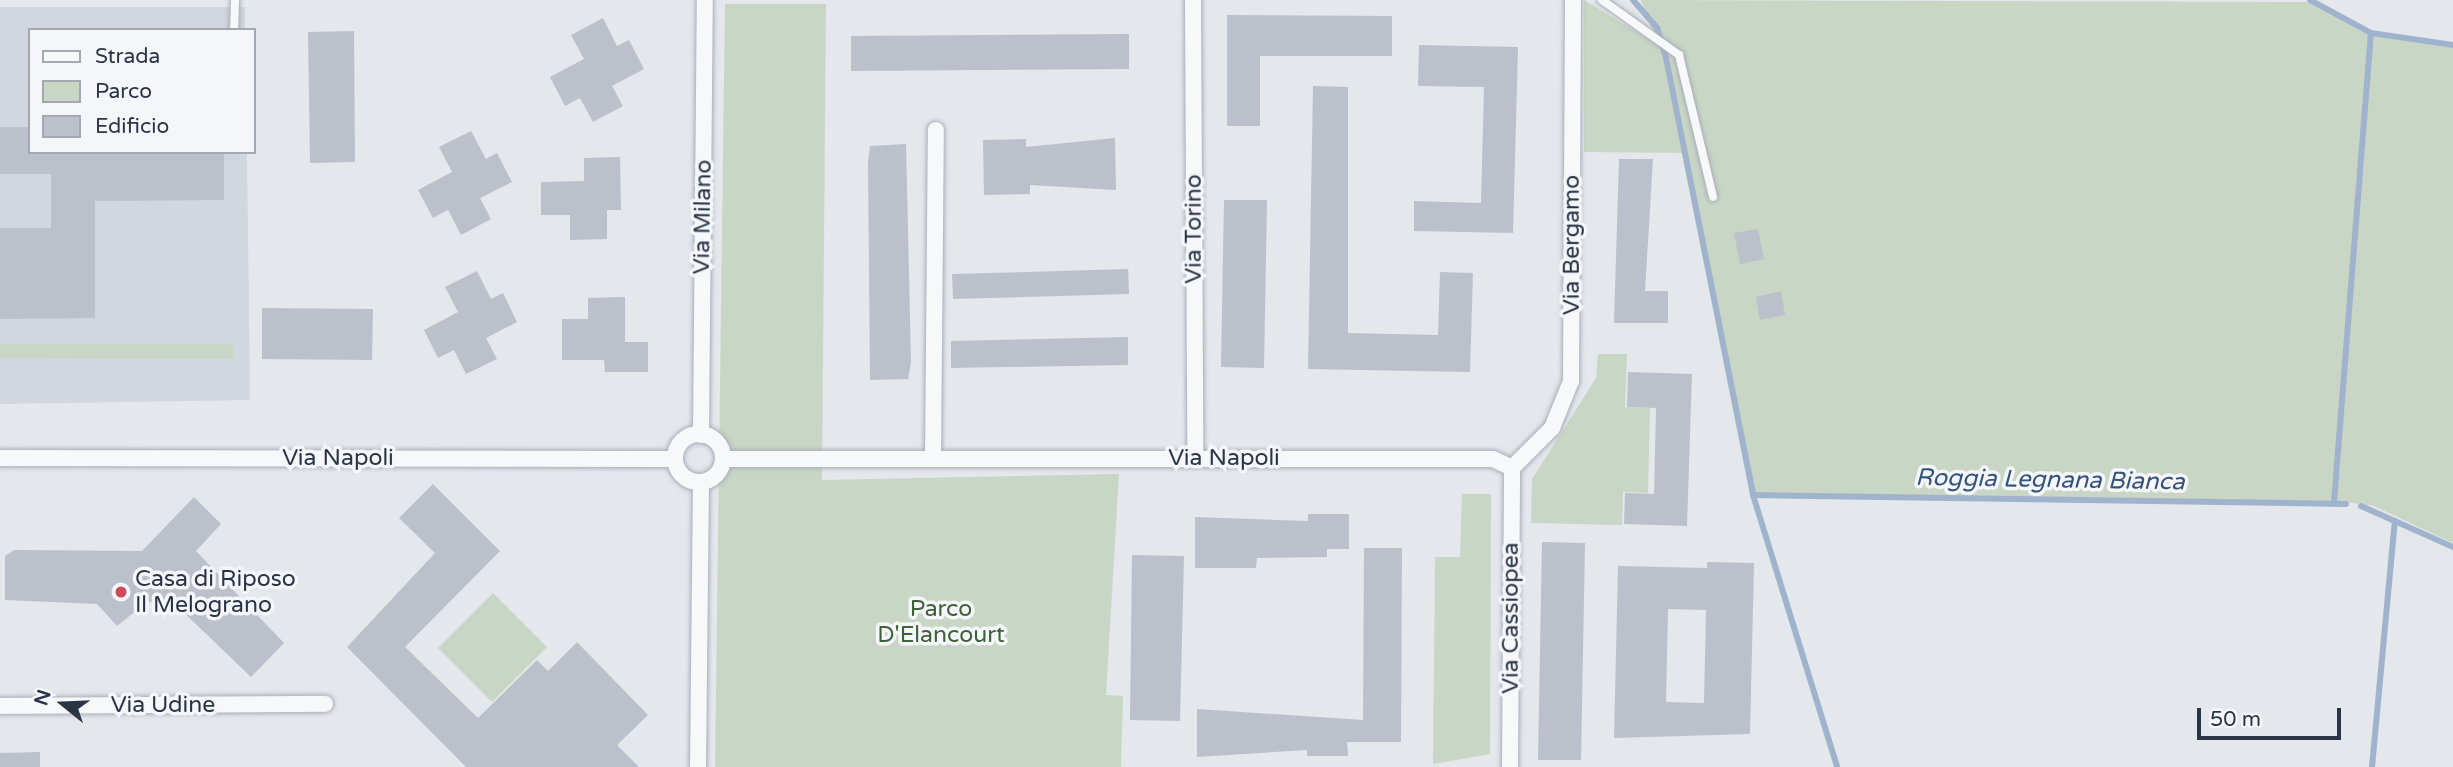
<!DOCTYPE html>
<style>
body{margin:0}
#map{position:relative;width:2453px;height:767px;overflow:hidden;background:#e4e7ec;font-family:"Varela Round",sans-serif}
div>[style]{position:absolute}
.built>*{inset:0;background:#d2d6de}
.green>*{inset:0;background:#c9d6c5}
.stream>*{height:6px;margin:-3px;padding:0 3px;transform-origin:3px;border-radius:3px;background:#9fb4cc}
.building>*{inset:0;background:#bbc0ca}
.roads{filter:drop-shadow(0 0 2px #a9aeb7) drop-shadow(0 0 2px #a9aeb7)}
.lane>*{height:8px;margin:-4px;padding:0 4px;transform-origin:4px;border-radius:4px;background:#f7f8fa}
.street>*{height:16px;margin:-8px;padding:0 8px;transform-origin:8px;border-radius:8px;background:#f7f8fa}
.street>.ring{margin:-8px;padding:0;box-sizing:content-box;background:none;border:16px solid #f7f8fa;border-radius:50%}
.dots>*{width:19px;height:19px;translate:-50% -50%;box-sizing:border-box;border:4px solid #f4f6f9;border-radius:50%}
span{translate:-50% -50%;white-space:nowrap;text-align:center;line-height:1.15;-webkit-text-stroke:7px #f4f6f9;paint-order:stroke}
.street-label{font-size:23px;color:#2b3445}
.poi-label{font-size:23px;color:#2b3445}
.left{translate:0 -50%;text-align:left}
.park-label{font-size:23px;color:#3f6138}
.water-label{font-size:24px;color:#34527a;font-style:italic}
.legend{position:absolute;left:28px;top:28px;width:228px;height:126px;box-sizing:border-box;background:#f4f6f9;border:2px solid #a4a8b1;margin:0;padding:9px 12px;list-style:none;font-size:21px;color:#2b3445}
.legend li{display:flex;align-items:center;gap:14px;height:35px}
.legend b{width:35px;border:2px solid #a4a8b1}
.north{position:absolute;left:28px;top:669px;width:70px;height:70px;-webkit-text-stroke:5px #f4f6f9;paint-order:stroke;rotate:288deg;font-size:19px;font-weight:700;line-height:28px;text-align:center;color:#2b3445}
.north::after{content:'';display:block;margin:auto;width:24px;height:32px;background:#2b3445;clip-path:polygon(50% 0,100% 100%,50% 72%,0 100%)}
.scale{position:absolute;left:2197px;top:708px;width:144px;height:32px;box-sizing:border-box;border:4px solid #2b3445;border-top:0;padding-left:9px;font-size:21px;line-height:24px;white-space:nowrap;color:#2b3445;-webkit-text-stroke:5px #f4f6f9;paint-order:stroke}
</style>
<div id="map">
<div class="built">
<i style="clip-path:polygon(0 7px,245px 7px,245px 30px,30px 30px,30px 152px,247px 152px,250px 400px,0 404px)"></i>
</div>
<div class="green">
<i style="clip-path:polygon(1584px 0,1658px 45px,1641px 0,2307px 2px,2370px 36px,2453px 48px,2453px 543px,2374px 506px,2345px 502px,1750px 496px,1682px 153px,1584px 152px)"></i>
<i style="clip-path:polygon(725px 4px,826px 4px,822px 480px,1119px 474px,1106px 695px,1123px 696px,1121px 767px,715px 767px)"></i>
<i style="clip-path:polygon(0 344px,233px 344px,233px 359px,0 358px)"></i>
<i style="clip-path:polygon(1598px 354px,1627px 354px,1625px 407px,1650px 408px,1648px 493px,1623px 492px,1622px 525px,1531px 523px,1532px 479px,1596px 378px)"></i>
<i style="clip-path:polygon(1462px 494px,1491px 494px,1490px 754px,1433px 764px,1435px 557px,1460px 557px)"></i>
<i style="clip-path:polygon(493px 593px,547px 647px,492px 702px,438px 648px)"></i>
</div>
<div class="stream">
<i style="left:1633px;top:0;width:37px;rotate:49deg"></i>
<i style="left:1657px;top:28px;width:31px;rotate:73deg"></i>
<i style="left:1666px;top:58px;width:446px;rotate:78.7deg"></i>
<i style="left:1753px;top:495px;width:285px;rotate:72.8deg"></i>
<i style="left:2310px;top:0;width:69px;rotate:28.4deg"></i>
<i style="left:2371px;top:33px;width:83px;rotate:8.3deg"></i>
<i style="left:1753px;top:495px;width:593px;rotate:0.87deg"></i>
<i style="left:2334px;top:502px;width:470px;rotate:-85.5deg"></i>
<i style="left:2361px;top:506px;width:101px;rotate:24deg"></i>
<i style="left:2372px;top:767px;width:247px;rotate:-84.7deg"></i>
</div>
<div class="building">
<i style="clip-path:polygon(1227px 15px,1392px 16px,1392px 56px,1260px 56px,1260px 126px,1227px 126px)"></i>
<i style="clip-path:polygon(603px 18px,617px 46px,629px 40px,644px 69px,612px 86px,623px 106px,593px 122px,580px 98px,565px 106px,550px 77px,584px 59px,571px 35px)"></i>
<i style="clip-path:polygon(354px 31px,355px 162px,310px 163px,308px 32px)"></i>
<i style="clip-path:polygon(1129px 34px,1129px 69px,851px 71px,851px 36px)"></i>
<i style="clip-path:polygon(1419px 45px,1518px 47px,1513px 233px,1414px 231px,1414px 201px,1481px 203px,1484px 87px,1418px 86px)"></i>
<i style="clip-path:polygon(1313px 86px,1348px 87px,1348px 333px,1438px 335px,1440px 272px,1473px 273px,1470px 372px,1308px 369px)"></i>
<i style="clip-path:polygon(0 127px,30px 127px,30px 152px,224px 152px,224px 200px,95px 201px,95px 318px,0 319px,0 228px,51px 228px,51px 174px,0 174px)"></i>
<i style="clip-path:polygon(471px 131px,486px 159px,497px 153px,512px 182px,480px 198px,491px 219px,461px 235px,448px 210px,433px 218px,418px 190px,452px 172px,439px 147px)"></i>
<i style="clip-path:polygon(1115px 138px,1116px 190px,1030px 185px,1030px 194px,984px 195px,983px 140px,1026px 139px,1026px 147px)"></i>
<i style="clip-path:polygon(906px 144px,911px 362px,908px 379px,870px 380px,868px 162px,870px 146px)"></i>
<i style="clip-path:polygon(620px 157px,621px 210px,607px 210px,607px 239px,570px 240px,570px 215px,541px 215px,541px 182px,584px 181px,584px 158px)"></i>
<i style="clip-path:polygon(1619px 159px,1653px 159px,1645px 291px,1668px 291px,1668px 323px,1614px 323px)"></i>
<i style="clip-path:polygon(1224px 200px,1267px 200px,1264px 368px,1221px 367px)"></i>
<i style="clip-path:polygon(1758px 229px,1764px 259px,1740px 264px,1734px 233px)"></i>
<i style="clip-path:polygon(1128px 269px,1129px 294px,953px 299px,952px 274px)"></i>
<i style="clip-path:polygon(477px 271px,491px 299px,503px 293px,517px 322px,486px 338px,497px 359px,466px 374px,454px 350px,438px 358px,424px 330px,458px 312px,445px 287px)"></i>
<i style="clip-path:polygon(1781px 291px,1785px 315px,1760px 320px,1756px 297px)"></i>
<i style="clip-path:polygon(625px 297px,625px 342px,648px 342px,648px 372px,605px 372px,604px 360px,562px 360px,562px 319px,588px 319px,588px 298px)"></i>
<i style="clip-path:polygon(262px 308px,373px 309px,372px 360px,262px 359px)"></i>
<i style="clip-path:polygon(1128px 337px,1128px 365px,951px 368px,951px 341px)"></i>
<i style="clip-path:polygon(1628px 372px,1692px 374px,1687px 526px,1624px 524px,1625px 493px,1654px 494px,1656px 408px,1627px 407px)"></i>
<i style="clip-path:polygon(433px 484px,500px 551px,405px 647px,478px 718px,537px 660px,548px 671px,577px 642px,648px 715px,617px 745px,639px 767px,466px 767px,347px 647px,435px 553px,399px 518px)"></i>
<i style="clip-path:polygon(194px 497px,221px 524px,196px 551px,284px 643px,251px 677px,175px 604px,147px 602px,117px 626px,97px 604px,5px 600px,5px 556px,14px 550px,142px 551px)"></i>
<i style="clip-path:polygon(1308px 514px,1349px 514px,1349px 549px,1327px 549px,1327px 557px,1257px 558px,1256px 568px,1195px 568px,1195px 517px,1308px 521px)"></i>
<i style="clip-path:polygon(1542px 542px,1585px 543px,1581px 760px,1538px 760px)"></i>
<i style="clip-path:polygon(1364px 548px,1402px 548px,1401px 742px,1347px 742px,1348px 756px,1307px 756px,1307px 750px,1197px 757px,1197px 709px,1363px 720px)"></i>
<i style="clip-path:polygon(1132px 555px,1184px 556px,1180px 721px,1130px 720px)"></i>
<i style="clip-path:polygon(evenodd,1707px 562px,1754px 563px,1750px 734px,1614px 738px,1618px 566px,1707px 568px,1707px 562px,1668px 609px,1706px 610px,1704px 703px,1666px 702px,1668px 609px)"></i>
<i style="clip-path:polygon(40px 752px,40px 767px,0 767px,0 753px)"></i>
</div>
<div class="roads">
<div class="lane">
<i style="left:1602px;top:0;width:95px;rotate:35.5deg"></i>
<i style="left:1679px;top:55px;width:146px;rotate:76.5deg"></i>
<i style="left:234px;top:30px;width:30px;rotate:-88deg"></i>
</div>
<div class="street">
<i style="left:1193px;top:0;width:457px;rotate:89.7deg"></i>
<i class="ring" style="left:675px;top:434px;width:32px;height:32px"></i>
<i style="left:701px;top:435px;width:435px;rotate:-89.5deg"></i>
<i style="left:0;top:458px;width:675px;rotate:0.08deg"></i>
<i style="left:723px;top:459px;width:770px"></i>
<i style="left:1493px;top:459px;width:21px;rotate:25deg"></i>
<i style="left:933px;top:459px;width:329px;rotate:-89.5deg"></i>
<i style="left:1512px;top:468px;width:57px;rotate:-45deg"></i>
<i style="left:1552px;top:428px;width:51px;rotate:-68deg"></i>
<i style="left:1571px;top:381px;width:381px;rotate:-89.7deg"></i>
<i style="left:0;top:706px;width:325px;rotate:-0.4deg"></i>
<i style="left:698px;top:767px;width:285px;rotate:-89.4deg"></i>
<i style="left:1510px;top:767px;width:299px;rotate:-89.6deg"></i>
</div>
</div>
<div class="dots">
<i style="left:121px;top:592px;background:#d1495b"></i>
</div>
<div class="street-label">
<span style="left:703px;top:217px;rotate:-89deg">Via Milano</span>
<span style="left:1194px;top:229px;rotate:-90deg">Via Torino</span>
<span style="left:1572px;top:245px;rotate:-90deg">Via Bergamo</span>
<span style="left:338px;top:458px">Via Napoli</span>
<span style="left:1224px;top:458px">Via Napoli</span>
<span style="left:1511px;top:618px;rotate:-90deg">Via Cassiopea</span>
<span style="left:163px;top:705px">Via Udine</span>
</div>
<div class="poi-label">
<span class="left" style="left:135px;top:592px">Casa di Riposo<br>Il Melograno</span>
</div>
<div class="park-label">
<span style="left:941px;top:622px">Parco<br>D'Elancourt</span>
</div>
<div class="water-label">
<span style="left:2050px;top:480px;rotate:1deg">Roggia Legnana Bianca</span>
</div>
<ul class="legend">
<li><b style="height:9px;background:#f7f8fa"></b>Strada</li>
<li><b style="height:19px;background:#c9d6c5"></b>Parco</li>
<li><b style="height:19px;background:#bbc0ca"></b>Edificio</li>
</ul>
<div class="north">N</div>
<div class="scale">50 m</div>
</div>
